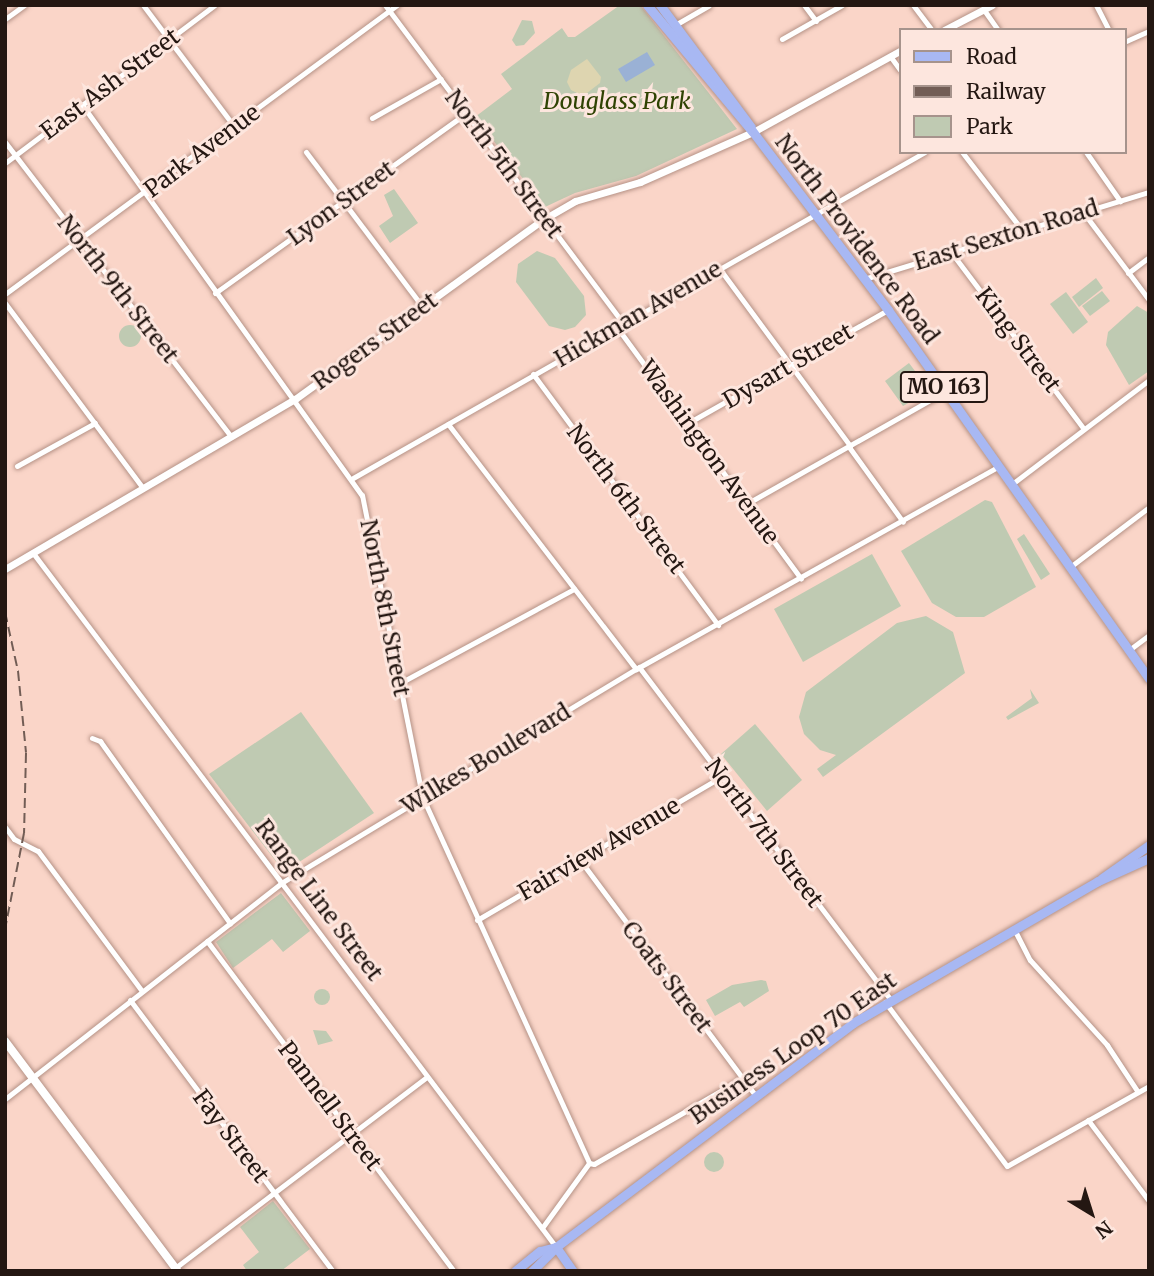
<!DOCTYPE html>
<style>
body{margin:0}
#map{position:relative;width:1154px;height:1276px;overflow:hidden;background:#fad5c8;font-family:Merriweather,serif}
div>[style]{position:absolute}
.green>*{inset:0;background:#bfcab2}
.round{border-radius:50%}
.sand>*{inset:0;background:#ded5b0}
.water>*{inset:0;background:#9ab1d5}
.roads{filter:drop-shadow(0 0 2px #b59286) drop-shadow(0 0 2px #b59286)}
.minor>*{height:5px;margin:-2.5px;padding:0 2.5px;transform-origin:2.5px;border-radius:2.5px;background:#fff}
.tertiary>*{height:7px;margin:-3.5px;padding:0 3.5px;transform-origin:3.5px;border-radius:3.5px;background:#fff}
.secondary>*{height:8px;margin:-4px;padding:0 4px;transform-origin:4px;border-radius:4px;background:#fff}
.primary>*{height:9px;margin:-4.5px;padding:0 4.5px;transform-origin:4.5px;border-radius:4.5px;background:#a8b8f3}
.rail>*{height:2px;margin-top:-1px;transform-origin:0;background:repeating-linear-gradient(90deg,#725d55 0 10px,transparent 0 15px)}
span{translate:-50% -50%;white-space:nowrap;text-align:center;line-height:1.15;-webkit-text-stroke:6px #fde6de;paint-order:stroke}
.shield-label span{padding:2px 5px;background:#fde6de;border:2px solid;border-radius:5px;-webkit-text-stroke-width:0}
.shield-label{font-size:21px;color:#241712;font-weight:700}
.street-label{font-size:23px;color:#241712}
.park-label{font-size:23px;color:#2f4303;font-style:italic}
.frame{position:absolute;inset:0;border:7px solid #241712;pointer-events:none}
.legend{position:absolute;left:899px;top:28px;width:228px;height:126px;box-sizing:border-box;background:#fde6de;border:2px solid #a6938c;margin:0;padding:9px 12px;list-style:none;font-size:21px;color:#241712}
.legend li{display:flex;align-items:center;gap:14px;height:35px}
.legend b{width:35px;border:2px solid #a6938c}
.north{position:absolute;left:1056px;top:1178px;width:70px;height:70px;-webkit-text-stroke:5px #fde6de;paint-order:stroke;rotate:142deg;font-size:19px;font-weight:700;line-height:28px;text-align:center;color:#241712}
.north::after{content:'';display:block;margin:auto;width:24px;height:32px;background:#241712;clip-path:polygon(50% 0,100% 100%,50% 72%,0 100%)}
</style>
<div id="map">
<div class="green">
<i style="clip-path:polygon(620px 5px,640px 5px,737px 129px,636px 176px,575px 193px,545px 207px,475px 117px,512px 89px,501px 74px,562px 28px,568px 37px,575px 37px)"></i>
<i style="clip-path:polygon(522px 20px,532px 21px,535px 33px,524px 45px,516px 46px,512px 40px)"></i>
<i style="clip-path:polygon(394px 189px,418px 223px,390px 243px,379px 226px,393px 216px,384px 195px)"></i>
<i style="clip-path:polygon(537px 251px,555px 258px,584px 296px,586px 315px,575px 327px,565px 330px,549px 326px,516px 282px,518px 264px)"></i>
<i style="clip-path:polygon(1096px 278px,1103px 288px,1079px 307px,1072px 297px)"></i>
<i style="clip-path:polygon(1102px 291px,1110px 301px,1090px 316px,1082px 306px)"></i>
<i style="clip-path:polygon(1066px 292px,1088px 322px,1073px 334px,1050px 304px)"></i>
<i style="clip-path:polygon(1137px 306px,1149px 313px,1149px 371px,1129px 385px,1106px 345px,1108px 332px)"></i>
<i class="round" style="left:119px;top:325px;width:22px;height:22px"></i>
<i style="clip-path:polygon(909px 363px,930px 391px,903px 406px,885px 381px)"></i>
<i style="clip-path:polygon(985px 500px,992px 502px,1036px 587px,984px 617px,956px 617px,932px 603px,901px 551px)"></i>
<i style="clip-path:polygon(1024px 534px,1050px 574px,1041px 580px,1017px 539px)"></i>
<i style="clip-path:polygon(872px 554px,901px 606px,803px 662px,774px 609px)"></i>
<i style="clip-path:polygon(926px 616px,953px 632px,965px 673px,823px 777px,817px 769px,836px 755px,820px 750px,804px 734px,799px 717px,806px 692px,897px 623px)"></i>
<i style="clip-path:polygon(1030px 689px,1039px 703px,1008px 720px,1006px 717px,1032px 698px)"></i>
<i style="clip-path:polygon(301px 712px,374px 813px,284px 872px,209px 774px)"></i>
<i style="clip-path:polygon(755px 724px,802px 780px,767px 811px,721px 754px)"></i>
<i style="clip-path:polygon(281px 893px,310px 931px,283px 952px,272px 939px,233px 968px,216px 942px)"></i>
<i style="clip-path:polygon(761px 980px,766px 981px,769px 991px,744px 1007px,740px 1002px,715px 1016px,706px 1000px,732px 985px)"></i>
<i class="round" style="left:314px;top:989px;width:16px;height:16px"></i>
<i style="clip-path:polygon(313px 1030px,326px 1031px,333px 1041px,318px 1045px)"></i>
<i class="round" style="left:704px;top:1152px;width:20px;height:20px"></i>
<i style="clip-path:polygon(273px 1201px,310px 1249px,281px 1271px,247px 1271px,243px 1265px,259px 1252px,240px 1227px)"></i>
</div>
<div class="sand">
<i style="clip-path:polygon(587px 59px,601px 77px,600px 83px,583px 96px,571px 90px,567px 82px,571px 70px)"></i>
</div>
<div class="water">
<i style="clip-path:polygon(647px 52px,655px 65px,626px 82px,618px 69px)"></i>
</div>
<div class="roads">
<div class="minor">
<i style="left:143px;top:5px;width:151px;rotate:53.1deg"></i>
<i style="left:385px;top:5px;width:396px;rotate:53.2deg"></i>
<i style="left:804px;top:5px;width:20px;rotate:53deg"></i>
<i style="left:913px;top:5px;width:31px;rotate:53deg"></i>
<i style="left:1096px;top:5px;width:28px;rotate:63deg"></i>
<i style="left:984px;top:10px;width:24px;rotate:55deg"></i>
<i style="left:5px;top:19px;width:24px;rotate:-36deg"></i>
<i style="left:675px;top:25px;width:39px;rotate:-30deg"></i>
<i style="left:782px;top:39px;width:69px;rotate:-29.5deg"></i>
<i style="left:1124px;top:42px;width:27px;rotate:-24deg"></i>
<i style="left:890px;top:56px;width:17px;rotate:54deg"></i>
<i style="left:83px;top:106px;width:479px;rotate:54.4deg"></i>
<i style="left:362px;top:495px;width:307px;rotate:78.7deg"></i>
<i style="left:422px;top:796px;width:403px;rotate:65.5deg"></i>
<i style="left:372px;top:118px;width:79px;rotate:-29.5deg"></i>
<i style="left:5px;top:142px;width:371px;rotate:52.5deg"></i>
<i style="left:306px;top:152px;width:193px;rotate:53deg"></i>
<i style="left:962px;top:152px;width:98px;rotate:52.4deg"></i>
<i style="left:1086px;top:152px;width:60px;rotate:55.2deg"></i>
<i style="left:5px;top:163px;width:263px;rotate:-37deg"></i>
<i style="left:1083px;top:212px;width:110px;rotate:53.1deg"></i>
<i style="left:951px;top:252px;width:221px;rotate:53.1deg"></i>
<i style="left:719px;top:268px;width:221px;rotate:53.6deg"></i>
<i style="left:1128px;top:273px;width:26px;rotate:-37deg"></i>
<i style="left:864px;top:279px;width:298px;rotate:-17deg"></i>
<i style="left:215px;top:293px;width:309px;rotate:-35.6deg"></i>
<i style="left:5px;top:294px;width:487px;rotate:-36.4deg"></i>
<i style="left:5px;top:303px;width:231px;rotate:53.3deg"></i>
<i style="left:616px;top:326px;width:313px;rotate:53.8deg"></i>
<i style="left:533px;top:374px;width:312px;rotate:53.6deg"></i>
<i style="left:688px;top:423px;width:230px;rotate:-29.5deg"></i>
<i style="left:448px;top:424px;width:309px;rotate:52.5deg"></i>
<i style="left:849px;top:447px;width:92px;rotate:54.2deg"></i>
<i style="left:17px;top:466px;width:89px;rotate:-28.9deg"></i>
<i style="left:353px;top:478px;width:658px;rotate:-29.68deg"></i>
<i style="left:1012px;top:484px;width:172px;rotate:-37.2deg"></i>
<i style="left:748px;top:503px;width:227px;rotate:-29.5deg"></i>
<i style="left:33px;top:553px;width:869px;rotate:53deg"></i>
<i style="left:1070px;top:567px;width:99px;rotate:-37.2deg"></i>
<i style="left:1129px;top:650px;width:25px;rotate:-37deg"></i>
<i style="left:639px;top:667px;width:416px;rotate:52.9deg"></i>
<i style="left:400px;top:683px;width:198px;rotate:-28.4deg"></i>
<i style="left:92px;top:738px;width:9px;rotate:21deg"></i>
<i style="left:100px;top:741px;width:224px;rotate:54.5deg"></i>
<i style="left:5px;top:827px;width:15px;rotate:53deg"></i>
<i style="left:14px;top:839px;width:27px;rotate:27deg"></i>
<i style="left:38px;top:851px;width:174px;rotate:53.4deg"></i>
<i style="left:580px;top:860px;width:293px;rotate:53.3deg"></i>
<i style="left:477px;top:920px;width:283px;rotate:-30.4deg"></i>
<i style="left:1014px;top:929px;width:35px;rotate:63deg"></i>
<i style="left:1030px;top:960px;width:115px;rotate:47.8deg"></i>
<i style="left:1107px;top:1045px;width:56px;rotate:56.6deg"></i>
<i style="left:207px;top:941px;width:412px;rotate:53.2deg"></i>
<i style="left:130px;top:1000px;width:339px;rotate:53.2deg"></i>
<i style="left:885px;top:1002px;width:204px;rotate:53.4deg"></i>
<i style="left:1007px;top:1166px;width:163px;rotate:-29.4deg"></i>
<i style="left:5px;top:1099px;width:350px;rotate:-38deg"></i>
<i style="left:281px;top:883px;width:415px;rotate:-31.1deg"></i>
<i style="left:636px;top:669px;width:415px;rotate:-29.2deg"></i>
<i style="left:1088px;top:1120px;width:101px;rotate:53deg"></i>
<i style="left:542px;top:1228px;width:80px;rotate:-54.1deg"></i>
<i style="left:589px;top:1163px;width:5px;rotate:11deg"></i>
<i style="left:594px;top:1164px;width:172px;rotate:-30deg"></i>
<i style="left:175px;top:1268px;width:316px;rotate:-37.2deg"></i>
</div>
<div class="tertiary">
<i style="left:944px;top:30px;width:54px;rotate:-27.5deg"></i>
<i style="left:5px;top:569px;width:336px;rotate:-30.4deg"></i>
<i style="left:295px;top:399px;width:307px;rotate:-35.9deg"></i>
<i style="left:544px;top:219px;width:36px;rotate:-30deg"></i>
<i style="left:575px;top:201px;width:68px;rotate:-16.3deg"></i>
<i style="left:640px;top:182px;width:124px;rotate:-23.9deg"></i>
<i style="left:753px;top:132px;width:168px;rotate:-28.9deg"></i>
</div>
<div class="secondary">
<i style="left:5px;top:1041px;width:288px;rotate:53.1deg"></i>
</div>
<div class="primary">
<i style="left:647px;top:5px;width:165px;rotate:50.2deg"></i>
<i style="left:753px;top:132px;width:223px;rotate:52.8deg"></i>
<i style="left:888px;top:310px;width:451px;rotate:54.7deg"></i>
<i style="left:660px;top:5px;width:152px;rotate:53.3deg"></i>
<i style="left:1102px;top:878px;width:57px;rotate:-35.1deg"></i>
<i style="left:556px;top:1247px;width:29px;rotate:55deg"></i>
<i style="left:515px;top:1271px;width:32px;rotate:-39deg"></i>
<i style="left:540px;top:1251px;width:16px;rotate:-14deg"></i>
<i style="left:532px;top:1271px;width:34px;rotate:-45deg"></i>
<i style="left:556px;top:1247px;width:372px;rotate:-37deg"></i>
<i style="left:853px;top:1023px;width:283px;rotate:-30.1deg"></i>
<i style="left:1098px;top:881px;width:56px;rotate:-24.3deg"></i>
</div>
</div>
<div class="rail">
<i style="left:5px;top:612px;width:60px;rotate:77.6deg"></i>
<i style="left:18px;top:671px;width:82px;rotate:84.4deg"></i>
<i style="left:26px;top:753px;width:80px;rotate:91.4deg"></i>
<i style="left:24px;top:833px;width:98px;rotate:101.2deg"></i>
</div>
<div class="shield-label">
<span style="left:944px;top:387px">MO 163</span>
</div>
<div class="street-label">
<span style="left:110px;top:84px;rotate:-37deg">East Ash Street</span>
<span style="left:202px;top:151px;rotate:-37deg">Park Avenue</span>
<span style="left:504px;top:164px;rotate:53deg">North 5th Street</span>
<span style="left:341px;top:203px;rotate:-36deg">Lyon Street</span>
<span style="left:1006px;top:235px;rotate:-17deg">East Sexton Road</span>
<span style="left:857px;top:239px;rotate:53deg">North Providence Road</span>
<span style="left:118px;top:289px;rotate:52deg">North 9th Street</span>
<span style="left:638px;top:314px;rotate:-30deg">Hickman Avenue</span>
<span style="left:1018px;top:340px;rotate:53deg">King Street</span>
<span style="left:375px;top:341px;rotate:-36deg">Rogers Street</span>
<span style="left:788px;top:366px;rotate:-30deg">Dysart Street</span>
<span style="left:709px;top:452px;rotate:54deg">Washington Avenue</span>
<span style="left:626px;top:499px;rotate:53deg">North 6th Street</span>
<span style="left:385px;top:608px;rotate:79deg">North 8th Street</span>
<span style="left:486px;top:759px;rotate:-31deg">Wilkes Boulevard</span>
<span style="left:764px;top:833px;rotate:53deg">North 7th Street</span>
<span style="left:599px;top:849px;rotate:-30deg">Fairview Avenue</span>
<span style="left:319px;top:900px;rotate:53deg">Range Line Street</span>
<span style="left:667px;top:977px;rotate:53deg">Coats Street</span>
<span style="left:793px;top:1048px;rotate:-35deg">Business Loop 70 East</span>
<span style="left:330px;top:1106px;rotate:53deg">Pannell Street</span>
<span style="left:231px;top:1136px;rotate:53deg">Fay Street</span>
</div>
<div class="park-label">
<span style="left:617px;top:101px">Douglass Park</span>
</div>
<div class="frame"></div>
<ul class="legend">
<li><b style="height:9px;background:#a8b8f3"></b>Road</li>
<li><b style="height:9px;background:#725d55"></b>Railway</li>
<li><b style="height:19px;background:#bfcab2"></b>Park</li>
</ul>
<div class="north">N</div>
</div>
